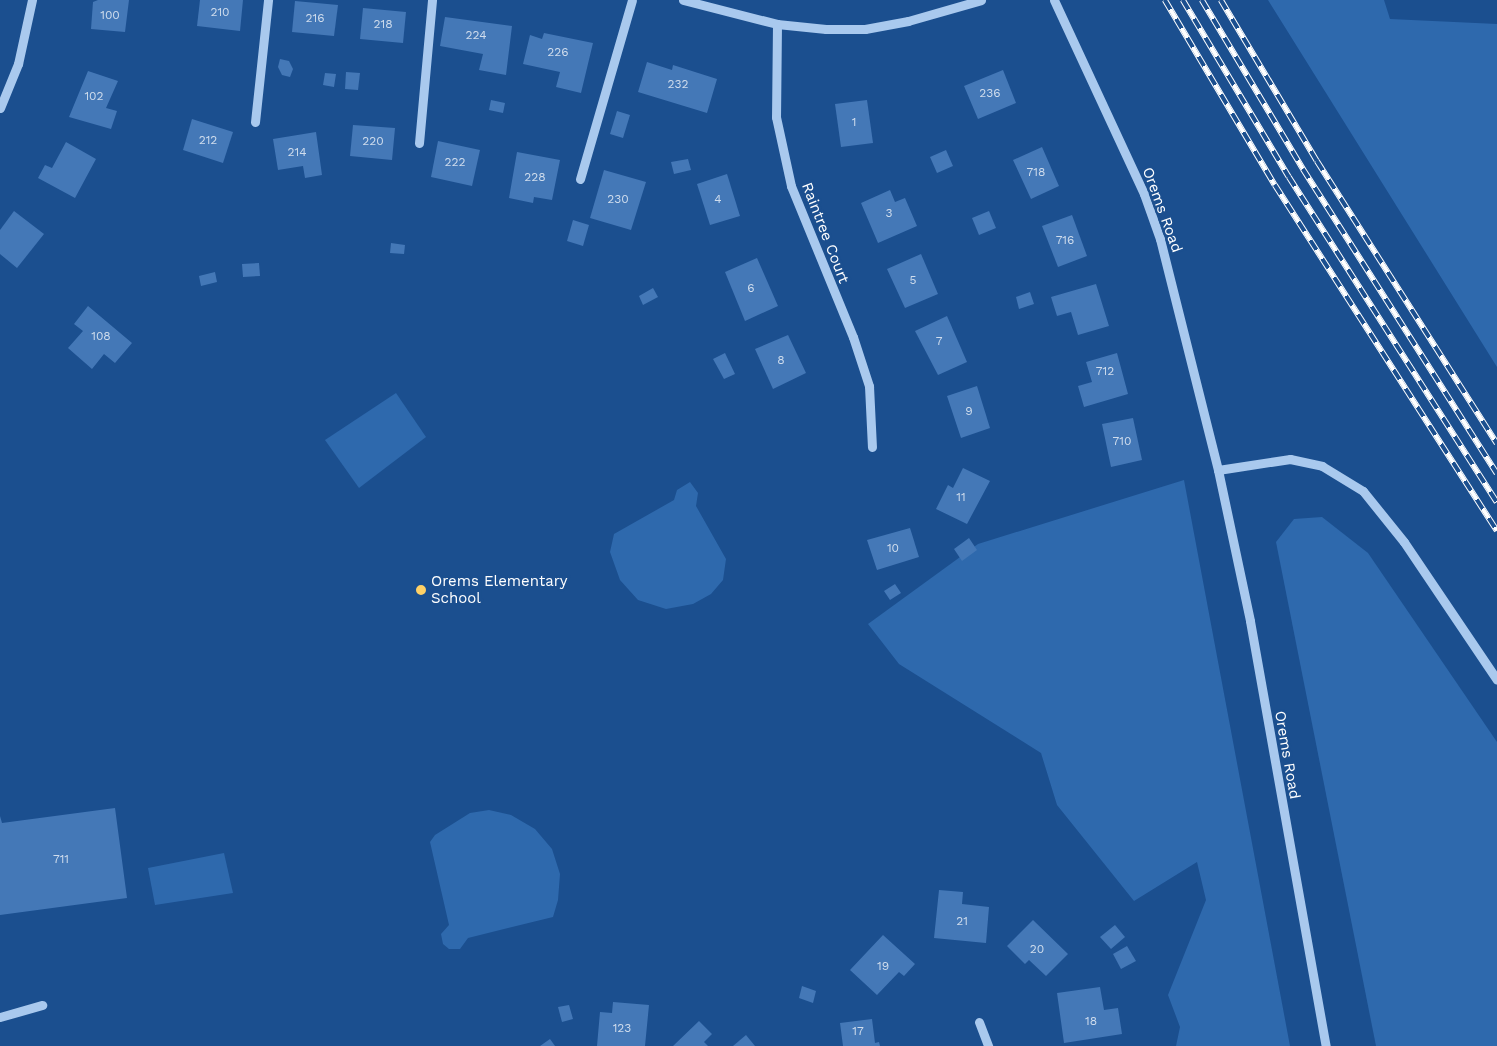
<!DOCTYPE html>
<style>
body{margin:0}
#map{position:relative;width:1497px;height:1046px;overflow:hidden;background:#1b4f8f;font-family:"Work Sans",sans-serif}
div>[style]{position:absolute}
.green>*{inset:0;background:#2e69ad}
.building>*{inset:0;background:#4478b7}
.minor>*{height:9px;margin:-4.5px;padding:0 4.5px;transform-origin:4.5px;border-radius:4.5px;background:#a9c9ee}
.rail>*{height:5.5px;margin-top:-2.75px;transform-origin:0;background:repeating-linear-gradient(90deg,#1b4f8f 0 11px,#fff 0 22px);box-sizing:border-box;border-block:1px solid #fff}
.dots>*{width:14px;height:14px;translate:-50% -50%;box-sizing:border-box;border:2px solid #1b4f8f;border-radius:50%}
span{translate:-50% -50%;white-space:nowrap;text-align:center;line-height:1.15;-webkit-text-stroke:5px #1b4f8f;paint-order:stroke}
.number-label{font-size:12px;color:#d0dded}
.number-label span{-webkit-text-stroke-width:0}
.street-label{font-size:15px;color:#fff}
.poi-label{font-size:15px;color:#fff}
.left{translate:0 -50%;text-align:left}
</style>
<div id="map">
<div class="green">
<i style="clip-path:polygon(1268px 0,1384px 0,1390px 19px,1497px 24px,1497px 367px)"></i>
<i style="clip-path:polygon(396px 393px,426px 437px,359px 488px,325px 440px)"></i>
<i style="clip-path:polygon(1184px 480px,1290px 1046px,1176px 1046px,1180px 1027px,1168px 995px,1206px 900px,1197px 862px,1134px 901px,1057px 805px,1041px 753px,899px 664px,868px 624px,978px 544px)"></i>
<i style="clip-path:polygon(690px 482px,698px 493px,696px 506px,726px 559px,723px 580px,711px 594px,693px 604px,666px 609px,638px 600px,620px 580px,610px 552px,614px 534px,674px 500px,677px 490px)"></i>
<i style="clip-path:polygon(1322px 517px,1368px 553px,1497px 742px,1497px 1046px,1376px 1046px,1276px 542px,1294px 519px)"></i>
<i style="clip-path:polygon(489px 810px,511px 815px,535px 829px,552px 849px,560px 874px,558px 900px,553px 917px,468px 938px,460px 949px,449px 949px,443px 944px,441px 934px,449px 925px,430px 842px,435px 835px,470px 813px)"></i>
<i style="clip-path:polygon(224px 853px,233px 893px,155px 905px,148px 868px)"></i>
</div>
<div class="building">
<i style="clip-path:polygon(98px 0,129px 0,125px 32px,91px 29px,93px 2px)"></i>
<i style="clip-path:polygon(200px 0,243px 0,240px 31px,197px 26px)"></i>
<i style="clip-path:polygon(295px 1px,338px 5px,334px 36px,292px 32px)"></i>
<i style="clip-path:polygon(363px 8px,406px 12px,403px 43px,360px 39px)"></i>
<i style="clip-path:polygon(445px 17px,512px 26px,506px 75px,479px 70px,483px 54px,440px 46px)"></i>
<i style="clip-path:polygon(544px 33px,593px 43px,581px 93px,556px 87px,560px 72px,523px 64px,530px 35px,542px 39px)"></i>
<i style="clip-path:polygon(280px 59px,289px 61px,293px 69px,290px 77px,282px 75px,278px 67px)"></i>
<i style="clip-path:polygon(647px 62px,672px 70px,673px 65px,717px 79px,707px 113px,638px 92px)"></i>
<i style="clip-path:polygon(1003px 70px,1016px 103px,978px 119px,964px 86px)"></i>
<i style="clip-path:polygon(88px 71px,118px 81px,106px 108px,117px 111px,111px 129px,69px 117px)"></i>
<i style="clip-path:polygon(346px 72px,360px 73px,358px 90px,345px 89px)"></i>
<i style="clip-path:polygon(325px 73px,336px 74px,334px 87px,323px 85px)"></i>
<i style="clip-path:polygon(491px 100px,505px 103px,503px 113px,489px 110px)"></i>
<i style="clip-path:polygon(867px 100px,873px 143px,841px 147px,835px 104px)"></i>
<i style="clip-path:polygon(617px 111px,630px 115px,623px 138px,610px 134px)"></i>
<i style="clip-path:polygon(192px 119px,233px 132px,223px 163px,183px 150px)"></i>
<i style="clip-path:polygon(353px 125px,395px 128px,392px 160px,350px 156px)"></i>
<i style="clip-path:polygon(316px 132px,322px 175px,305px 178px,303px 166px,278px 170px,273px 139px)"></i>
<i style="clip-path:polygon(438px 141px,480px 150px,472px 186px,431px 177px)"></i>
<i style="clip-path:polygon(66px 142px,96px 159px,75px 198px,38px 178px,45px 165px,52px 168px)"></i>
<i style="clip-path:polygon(1042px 147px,1059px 186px,1031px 199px,1013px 160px)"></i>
<i style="clip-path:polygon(946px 150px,953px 166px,937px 173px,930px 157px)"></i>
<i style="clip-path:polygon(517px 152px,560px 160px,552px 200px,534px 197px,533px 203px,509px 198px)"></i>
<i style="clip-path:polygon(688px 159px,691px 170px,674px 174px,671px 162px)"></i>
<i style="clip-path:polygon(604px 170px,646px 182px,631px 230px,590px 218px)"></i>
<i style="clip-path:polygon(727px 174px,740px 216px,710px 225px,697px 184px)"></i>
<i style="clip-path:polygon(890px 190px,895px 202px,905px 198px,917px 226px,878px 243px,861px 203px)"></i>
<i style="clip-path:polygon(14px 211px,44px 234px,17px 268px,0 254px,0 230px)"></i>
<i style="clip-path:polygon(989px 211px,996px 228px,979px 235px,972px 218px)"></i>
<i style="clip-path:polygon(1072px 215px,1087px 256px,1058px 267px,1042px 226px)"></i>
<i style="clip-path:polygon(573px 220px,589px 225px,583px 246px,567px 241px)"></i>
<i style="clip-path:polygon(391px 243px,405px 245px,404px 254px,390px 253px)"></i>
<i style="clip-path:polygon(921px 254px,938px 294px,905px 308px,887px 269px)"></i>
<i style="clip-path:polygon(757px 258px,778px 306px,745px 321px,725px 272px)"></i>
<i style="clip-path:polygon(259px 263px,260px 276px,243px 277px,242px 264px)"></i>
<i style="clip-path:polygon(215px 272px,217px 282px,201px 286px,199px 276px)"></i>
<i style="clip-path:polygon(1096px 284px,1109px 326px,1078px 335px,1071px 312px,1057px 316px,1051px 297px)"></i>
<i style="clip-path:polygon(653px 288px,658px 297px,643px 305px,639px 296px)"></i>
<i style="clip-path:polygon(1030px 292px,1034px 304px,1019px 309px,1016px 297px)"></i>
<i style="clip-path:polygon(88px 306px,132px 343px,115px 363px,104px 354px,92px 369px,68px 348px,83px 331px,74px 324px)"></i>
<i style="clip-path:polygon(947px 316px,967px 362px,938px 375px,915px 331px)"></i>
<i style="clip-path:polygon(788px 335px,806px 373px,773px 389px,755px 349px)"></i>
<i style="clip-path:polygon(725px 353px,735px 374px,724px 379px,713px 359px)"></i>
<i style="clip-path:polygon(1117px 353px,1128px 394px,1084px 407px,1078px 386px,1092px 382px,1086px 362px)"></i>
<i style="clip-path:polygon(977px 386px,990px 428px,961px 438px,947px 396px)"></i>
<i style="clip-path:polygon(1133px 418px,1142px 460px,1111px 467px,1102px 424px)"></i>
<i style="clip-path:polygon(963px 468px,990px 481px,967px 524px,936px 509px,948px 485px,953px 488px)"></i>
<i style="clip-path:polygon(910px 528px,919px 557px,877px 570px,867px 540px)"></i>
<i style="clip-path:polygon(969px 538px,977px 550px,962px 561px,954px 549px)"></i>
<i style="clip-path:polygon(895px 584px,901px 593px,890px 600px,884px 591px)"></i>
<i style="clip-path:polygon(115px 808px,127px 898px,0 915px,0 816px,2px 823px)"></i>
<i style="clip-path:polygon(939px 890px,963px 892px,962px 904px,989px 907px,986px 943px,934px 938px)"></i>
<i style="clip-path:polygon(1033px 920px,1068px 954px,1046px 976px,1029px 960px,1025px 964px,1007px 946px)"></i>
<i style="clip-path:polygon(1115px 925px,1125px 937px,1111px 949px,1100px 937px)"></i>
<i style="clip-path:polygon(883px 935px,915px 964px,904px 976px,899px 972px,877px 995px,850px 970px)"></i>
<i style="clip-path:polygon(1127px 946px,1136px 961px,1121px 969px,1113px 954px)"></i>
<i style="clip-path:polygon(802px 986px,816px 991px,813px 1003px,799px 998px)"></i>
<i style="clip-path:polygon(1100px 987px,1104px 1010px,1118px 1008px,1122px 1034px,1064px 1043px,1057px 993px)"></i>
<i style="clip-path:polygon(613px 1002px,649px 1005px,645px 1046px,597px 1046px,600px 1012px,612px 1013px)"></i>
<i style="clip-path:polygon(569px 1005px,573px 1019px,562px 1022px,558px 1007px)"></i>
<i style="clip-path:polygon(872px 1019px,875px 1043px,879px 1042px,880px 1046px,843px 1046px,840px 1023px)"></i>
<i style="clip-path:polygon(699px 1021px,712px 1034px,704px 1042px,708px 1046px,673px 1046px)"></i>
<i style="clip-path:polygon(746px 1035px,755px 1046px,733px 1046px)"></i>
<i style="clip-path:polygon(550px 1039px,555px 1046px,540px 1046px)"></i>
</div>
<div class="minor">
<i style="left:683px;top:0;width:97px;rotate:14.3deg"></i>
<i style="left:777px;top:24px;width:49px;rotate:5.8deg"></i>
<i style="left:826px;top:29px;width:39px"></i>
<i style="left:865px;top:29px;width:44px;rotate:-10.5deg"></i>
<i style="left:908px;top:21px;width:76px;rotate:-16deg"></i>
<i style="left:1054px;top:0;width:214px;rotate:65.1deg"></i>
<i style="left:1144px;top:194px;width:48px;rotate:70.4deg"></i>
<i style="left:1160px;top:239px;width:238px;rotate:75.9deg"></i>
<i style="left:1218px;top:470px;width:154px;rotate:78deg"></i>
<i style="left:1250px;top:621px;width:432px;rotate:79.9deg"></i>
<i style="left:777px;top:24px;width:93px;rotate:90.6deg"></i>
<i style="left:776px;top:117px;width:71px;rotate:77.7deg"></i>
<i style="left:791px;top:186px;width:163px;rotate:67.7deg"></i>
<i style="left:853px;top:337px;width:52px;rotate:71.9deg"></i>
<i style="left:869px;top:386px;width:61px;rotate:87.2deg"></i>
<i style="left:0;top:108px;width:48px;rotate:-67.8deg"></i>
<i style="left:18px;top:64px;width:66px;rotate:-77.7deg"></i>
<i style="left:255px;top:122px;width:123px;rotate:-83.9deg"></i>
<i style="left:419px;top:143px;width:144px;rotate:-84.8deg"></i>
<i style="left:580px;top:179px;width:186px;rotate:-73.8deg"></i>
<i style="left:1218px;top:470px;width:73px;rotate:-8.7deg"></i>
<i style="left:1290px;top:459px;width:33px;rotate:12deg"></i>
<i style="left:1322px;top:466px;width:48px;rotate:31.4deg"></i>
<i style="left:1363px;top:491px;width:65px;rotate:51.2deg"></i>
<i style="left:1404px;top:542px;width:166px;rotate:56deg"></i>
<i style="left:0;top:1017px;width:44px;rotate:-15.9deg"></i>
<i style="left:979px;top:1022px;width:26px;rotate:69deg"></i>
</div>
<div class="rail">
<i style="left:1165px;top:0;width:215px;rotate:59.3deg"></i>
<i style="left:1275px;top:185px;width:411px;rotate:57.3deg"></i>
<i style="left:1183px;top:0;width:206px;rotate:59.1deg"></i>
<i style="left:1289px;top:177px;width:386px;rotate:57.4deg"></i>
<i style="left:1202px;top:0;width:197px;rotate:59.1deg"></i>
<i style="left:1303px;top:169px;width:361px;rotate:57.5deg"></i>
<i style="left:1221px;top:0;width:187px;rotate:59.2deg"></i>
<i style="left:1317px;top:161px;width:335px;rotate:57.5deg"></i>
</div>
<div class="dots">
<i style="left:421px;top:590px;background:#ffd166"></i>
</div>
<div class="number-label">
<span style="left:220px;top:13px">210</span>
<span style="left:110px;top:16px">100</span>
<span style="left:315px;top:19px">216</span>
<span style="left:383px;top:25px">218</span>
<span style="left:476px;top:36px">224</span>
<span style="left:558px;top:53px">226</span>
<span style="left:678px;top:85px">232</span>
<span style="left:990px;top:94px">236</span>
<span style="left:94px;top:97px">102</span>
<span style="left:854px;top:123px">1</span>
<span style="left:208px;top:141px">212</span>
<span style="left:373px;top:142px">220</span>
<span style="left:297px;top:153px">214</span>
<span style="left:455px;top:163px">222</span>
<span style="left:1036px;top:173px">718</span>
<span style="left:535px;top:178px">228</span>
<span style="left:618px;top:200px">230</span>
<span style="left:718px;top:200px">4</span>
<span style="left:889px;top:214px">3</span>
<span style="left:1065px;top:241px">716</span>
<span style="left:913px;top:281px">5</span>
<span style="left:751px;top:289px">6</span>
<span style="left:101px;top:337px">108</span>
<span style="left:939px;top:342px">7</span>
<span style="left:781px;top:361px">8</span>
<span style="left:1105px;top:372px">712</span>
<span style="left:969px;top:412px">9</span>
<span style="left:1122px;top:442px">710</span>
<span style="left:961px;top:498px">11</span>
<span style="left:893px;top:549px">10</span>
<span style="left:61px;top:860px">711</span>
<span style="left:962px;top:922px">21</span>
<span style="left:1037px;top:950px">20</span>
<span style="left:883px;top:967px">19</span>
<span style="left:1091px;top:1022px">18</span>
<span style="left:622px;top:1029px">123</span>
<span style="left:858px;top:1032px">17</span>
</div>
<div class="street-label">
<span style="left:1162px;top:210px;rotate:70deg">Orems Road</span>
<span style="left:825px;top:233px;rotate:69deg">Raintree Court</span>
<span style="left:1287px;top:755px;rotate:80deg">Orems Road</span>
</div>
<div class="poi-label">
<span class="left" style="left:431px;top:590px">Orems Elementary<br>School</span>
</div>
</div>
